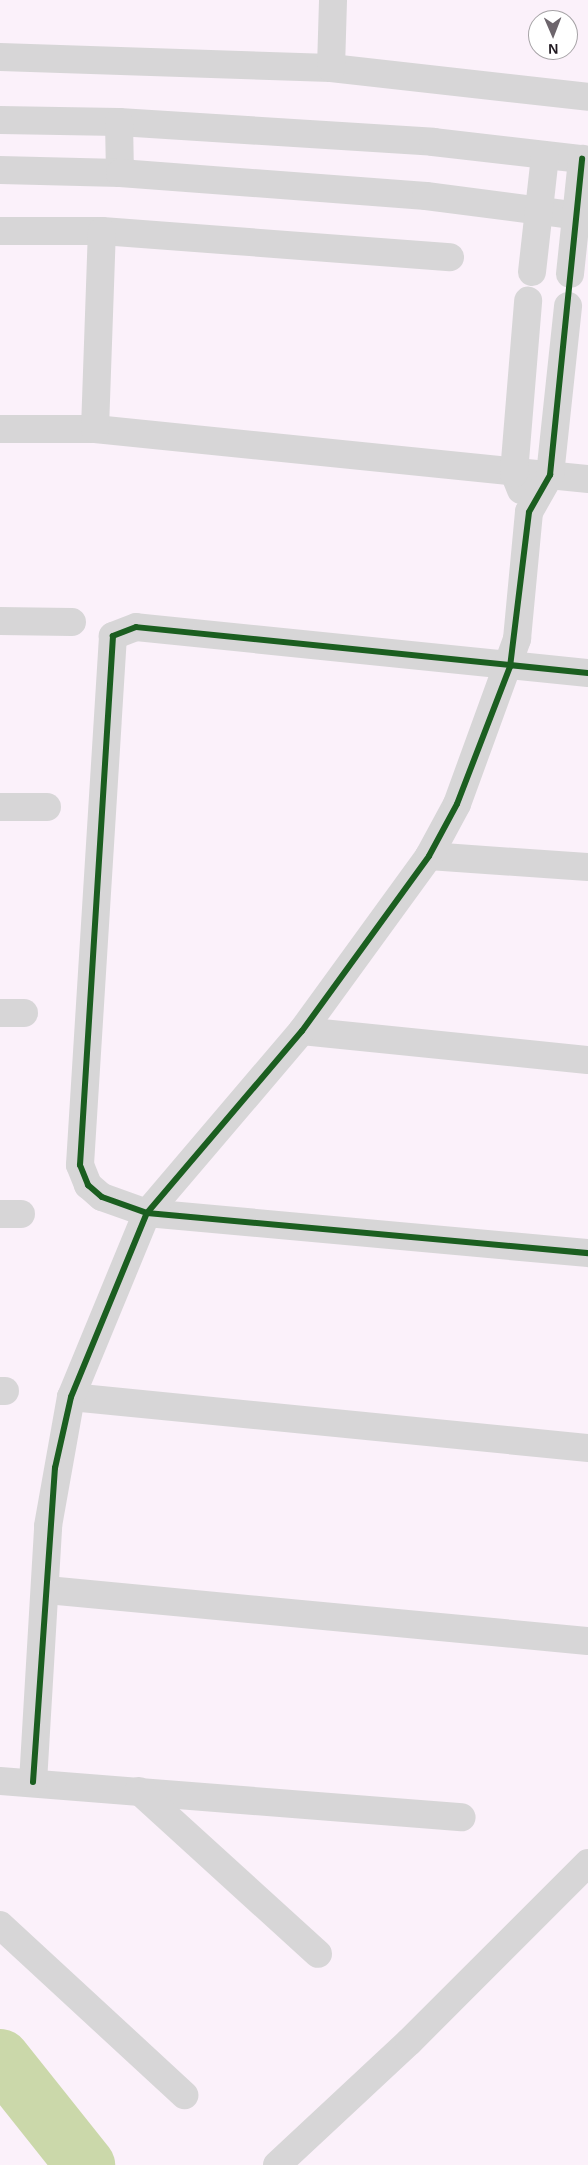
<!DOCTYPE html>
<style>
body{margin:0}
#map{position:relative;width:588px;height:2165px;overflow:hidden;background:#fbf1fa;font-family:Arial,sans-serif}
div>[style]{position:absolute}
.river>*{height:59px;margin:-29.5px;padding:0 29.5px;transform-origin:29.5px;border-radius:29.5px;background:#cbd8aa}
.minor>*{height:28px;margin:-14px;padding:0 14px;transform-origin:14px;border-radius:14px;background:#d7d6d7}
.cycleway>*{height:6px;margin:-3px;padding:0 3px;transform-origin:3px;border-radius:3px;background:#1b5e20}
span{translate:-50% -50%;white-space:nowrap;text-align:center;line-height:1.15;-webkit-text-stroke:4.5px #fff;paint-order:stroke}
.north{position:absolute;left:528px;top:10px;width:50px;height:50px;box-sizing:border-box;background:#fff;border:1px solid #a6a3a6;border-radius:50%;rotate:179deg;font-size:14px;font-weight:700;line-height:20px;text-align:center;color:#201920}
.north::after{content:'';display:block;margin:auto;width:18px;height:22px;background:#6d656c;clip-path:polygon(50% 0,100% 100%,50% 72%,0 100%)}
</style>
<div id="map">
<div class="river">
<i style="left:0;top:2058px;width:137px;rotate:51.5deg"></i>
</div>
<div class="minor">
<i style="left:0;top:57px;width:331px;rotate:1.9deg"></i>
<i style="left:331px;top:68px;width:259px;rotate:6.4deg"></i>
<i style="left:331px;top:68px;width:68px;rotate:-88.3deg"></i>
<i style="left:0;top:120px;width:119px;rotate:1deg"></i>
<i style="left:119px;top:122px;width:315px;rotate:3.6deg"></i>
<i style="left:433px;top:142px;width:156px;rotate:6.6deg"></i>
<i style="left:119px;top:122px;width:51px;rotate:88.9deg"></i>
<i style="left:0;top:170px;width:120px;rotate:1.4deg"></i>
<i style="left:120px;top:173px;width:307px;rotate:4.3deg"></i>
<i style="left:426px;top:196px;width:163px;rotate:7.4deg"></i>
<i style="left:0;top:231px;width:102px"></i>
<i style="left:102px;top:231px;width:349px;rotate:4.3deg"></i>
<i style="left:532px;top:272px;width:117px;rotate:-83.6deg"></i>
<i style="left:570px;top:274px;width:116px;rotate:-84deg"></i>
<i style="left:0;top:429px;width:95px"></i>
<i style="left:95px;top:429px;width:496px;rotate:5.8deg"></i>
<i style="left:95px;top:429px;width:198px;rotate:-88deg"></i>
<i style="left:521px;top:490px;width:18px;rotate:-112deg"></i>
<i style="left:514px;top:473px;width:173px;rotate:-85.3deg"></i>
<i style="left:0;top:621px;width:72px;rotate:0.8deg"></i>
<i style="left:588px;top:673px;width:454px;rotate:-174.2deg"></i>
<i style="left:136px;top:627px;width:25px;rotate:159deg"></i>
<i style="left:113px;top:636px;width:530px;rotate:93.57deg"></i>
<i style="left:80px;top:1165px;width:22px;rotate:68deg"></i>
<i style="left:88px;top:1185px;width:18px;rotate:41deg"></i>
<i style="left:102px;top:1197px;width:48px;rotate:19.6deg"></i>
<i style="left:147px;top:1213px;width:443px;rotate:5.2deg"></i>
<i style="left:0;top:807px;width:47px"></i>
<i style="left:429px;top:856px;width:159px;rotate:4deg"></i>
<i style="left:0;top:1013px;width:24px"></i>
<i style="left:302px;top:1031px;width:287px;rotate:5.8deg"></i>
<i style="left:0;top:1214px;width:21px"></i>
<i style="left:0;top:1391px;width:5px"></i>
<i style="left:71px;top:1397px;width:520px;rotate:5.63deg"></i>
<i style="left:47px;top:1590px;width:543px;rotate:5.39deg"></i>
<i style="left:0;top:1781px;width:463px;rotate:4.5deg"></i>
<i style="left:33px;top:1782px;width:256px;rotate:-86.6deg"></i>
<i style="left:48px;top:1526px;width:131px;rotate:-79.9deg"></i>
<i style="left:71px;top:1397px;width:199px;rotate:-67.6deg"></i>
<i style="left:147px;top:1213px;width:239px;rotate:-49.6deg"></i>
<i style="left:302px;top:1031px;width:216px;rotate:-54deg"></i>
<i style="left:429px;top:856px;width:59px;rotate:-61.7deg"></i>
<i style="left:457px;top:804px;width:176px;rotate:-70deg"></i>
<i style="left:517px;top:639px;width:128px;rotate:-84.6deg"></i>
<i style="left:529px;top:512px;width:43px;rotate:-60.4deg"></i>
<i style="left:550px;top:475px;width:170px;rotate:-83.9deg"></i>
<i style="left:139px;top:1791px;width:242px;rotate:42.3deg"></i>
<i style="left:0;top:1925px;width:251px;rotate:42.7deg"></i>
<i style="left:277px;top:2165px;width:180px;rotate:-43deg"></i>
<i style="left:409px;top:2042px;width:253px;rotate:-45deg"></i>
</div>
<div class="cycleway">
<i style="left:588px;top:673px;width:454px;rotate:-174.2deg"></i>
<i style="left:136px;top:627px;width:25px;rotate:159deg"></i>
<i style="left:113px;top:636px;width:530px;rotate:93.57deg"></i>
<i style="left:80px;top:1165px;width:22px;rotate:68deg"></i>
<i style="left:88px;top:1185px;width:18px;rotate:41deg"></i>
<i style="left:102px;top:1197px;width:48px;rotate:19.6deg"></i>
<i style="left:147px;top:1213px;width:443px;rotate:5.2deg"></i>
<i style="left:33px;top:1782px;width:315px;rotate:-86deg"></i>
<i style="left:55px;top:1468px;width:73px;rotate:-77.3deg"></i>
<i style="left:71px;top:1397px;width:199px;rotate:-67.6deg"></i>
<i style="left:147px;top:1213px;width:239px;rotate:-49.6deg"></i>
<i style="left:302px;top:1031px;width:216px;rotate:-54deg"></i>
<i style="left:429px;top:856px;width:59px;rotate:-61.7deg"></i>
<i style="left:457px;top:804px;width:147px;rotate:-68.9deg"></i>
<i style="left:510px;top:667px;width:156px;rotate:-83deg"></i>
<i style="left:529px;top:512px;width:43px;rotate:-60.4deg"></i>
<i style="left:550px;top:475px;width:318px;rotate:-84.2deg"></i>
</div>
<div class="north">N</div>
</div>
